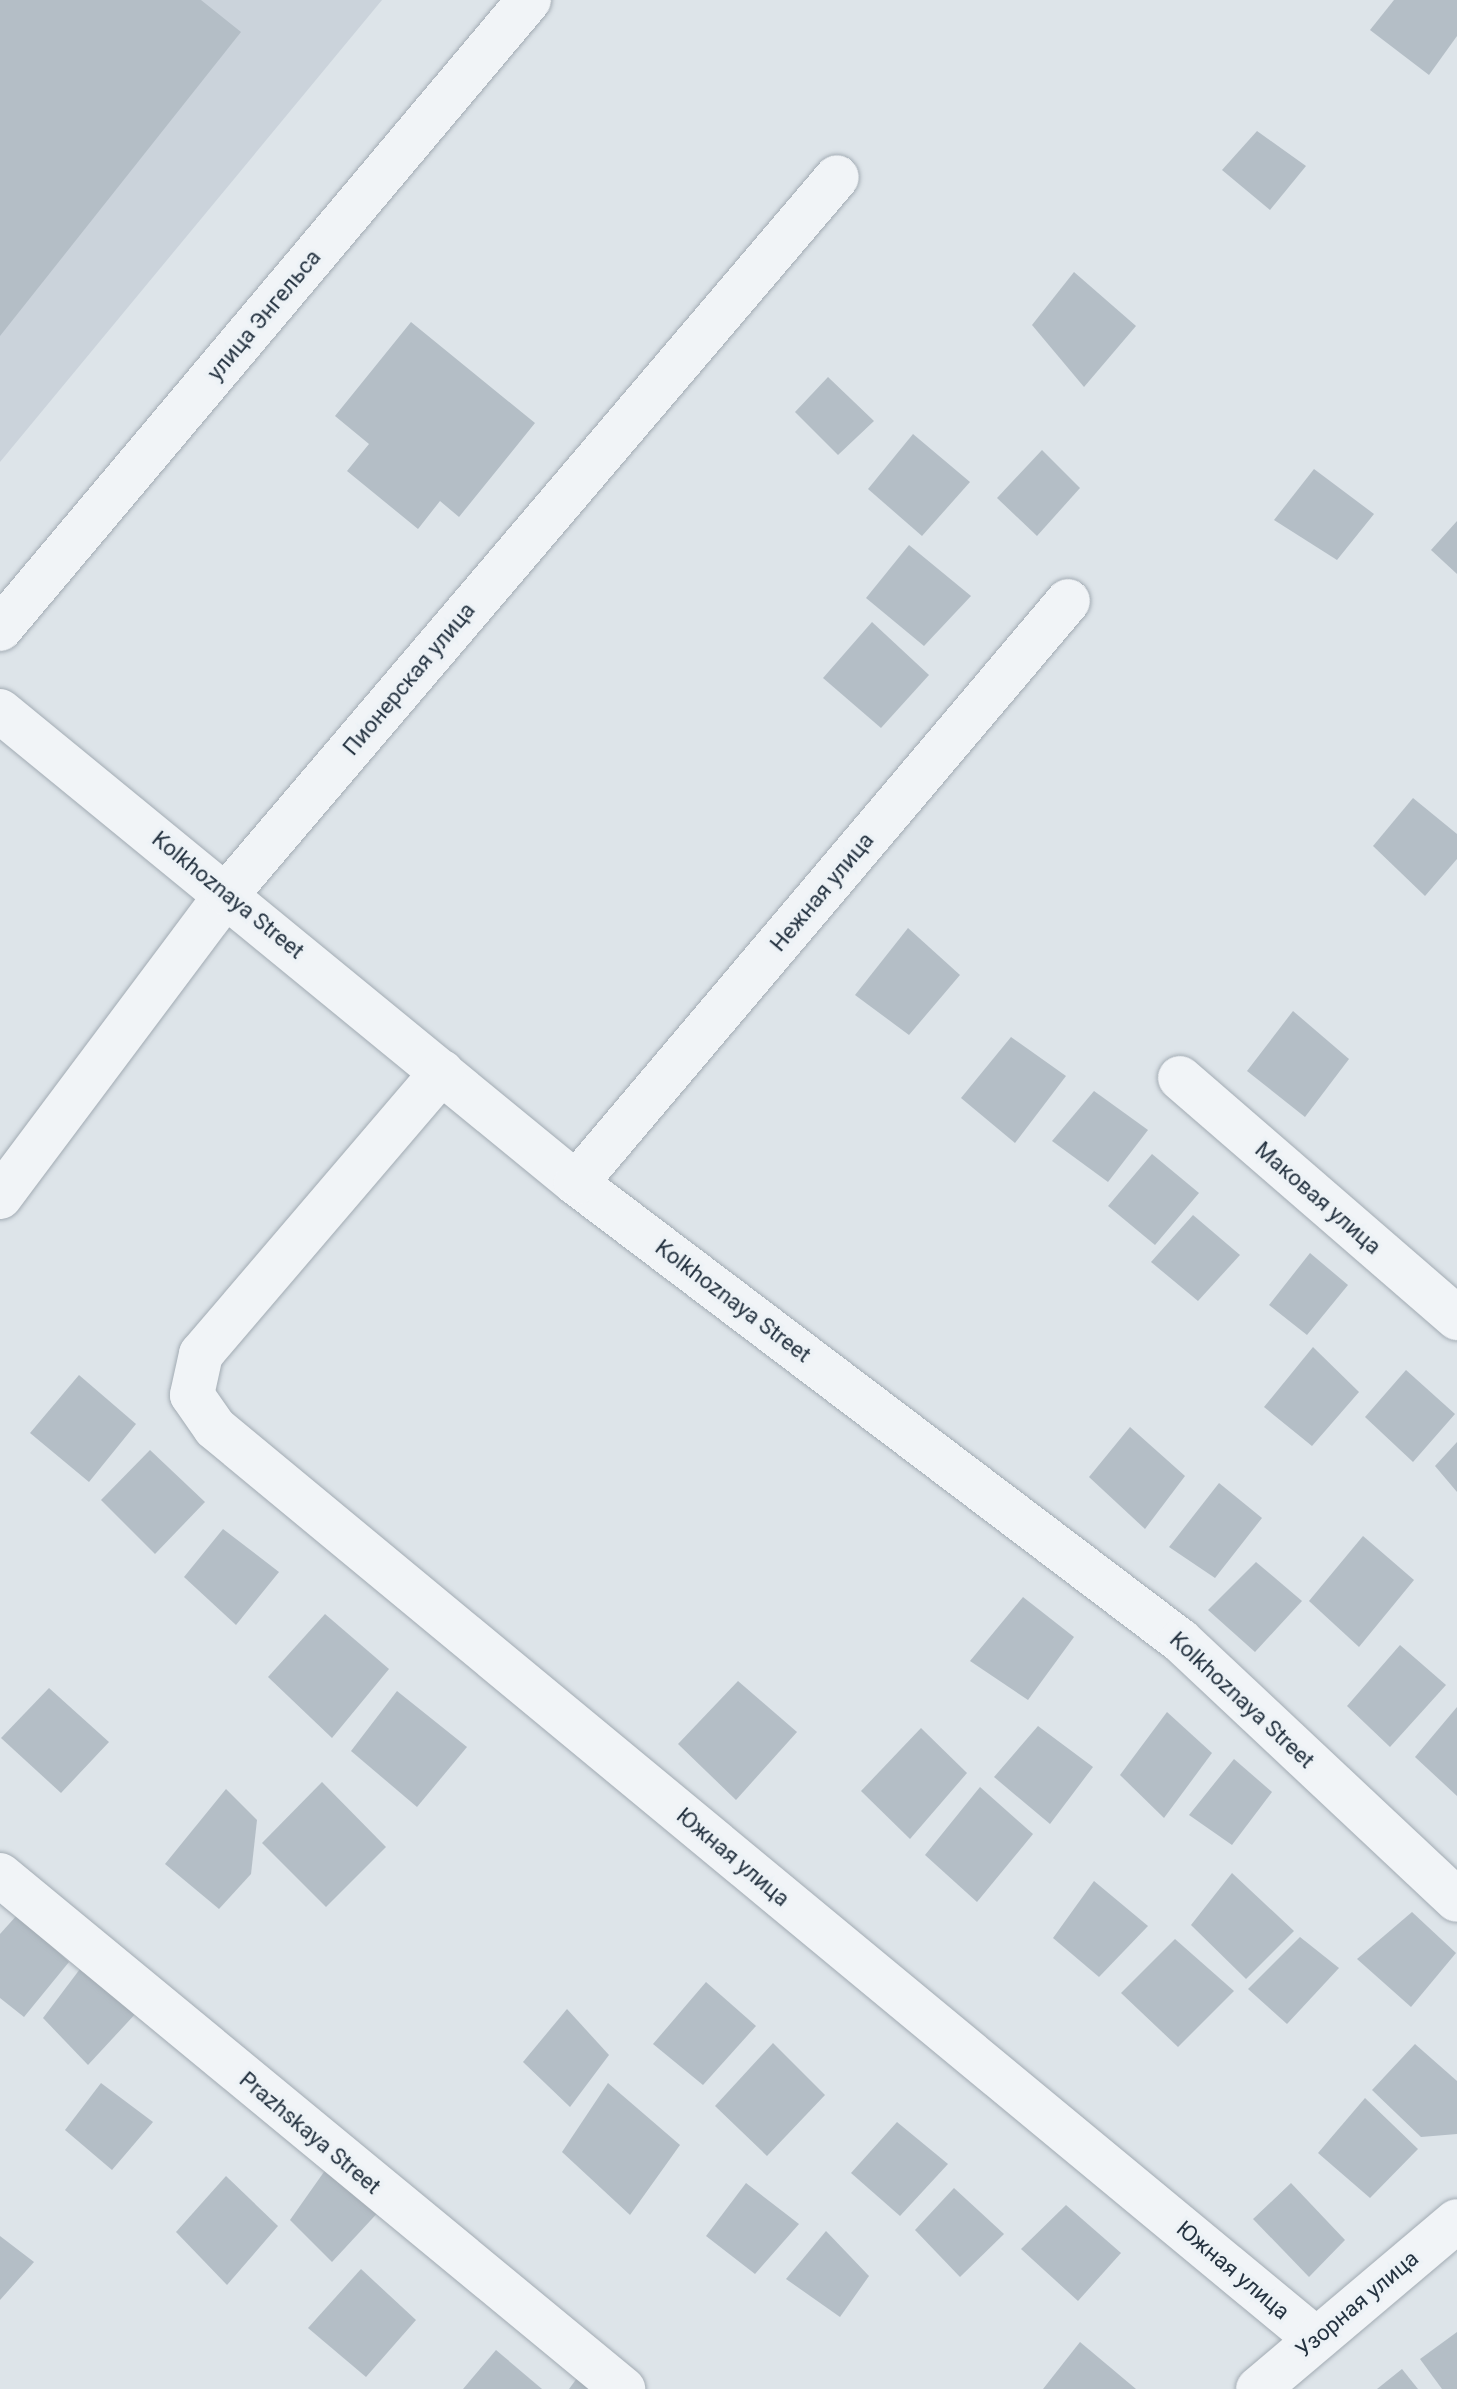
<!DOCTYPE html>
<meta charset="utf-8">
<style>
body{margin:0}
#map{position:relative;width:1457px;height:2389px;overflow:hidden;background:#dde4e9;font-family:Roboto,sans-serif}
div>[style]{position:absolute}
.built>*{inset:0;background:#cbd3db}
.building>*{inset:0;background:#b4bec6}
.roads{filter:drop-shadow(0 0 2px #a2abb3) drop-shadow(0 0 2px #a2abb3)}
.minor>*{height:44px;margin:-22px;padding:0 22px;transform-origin:22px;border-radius:22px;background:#f1f4f7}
span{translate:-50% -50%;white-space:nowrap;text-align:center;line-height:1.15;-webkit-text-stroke:7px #edf2f6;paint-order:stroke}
.street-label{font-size:22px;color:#253341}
</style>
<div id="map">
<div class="built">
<i style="clip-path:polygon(0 0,382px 0,0 462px)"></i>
</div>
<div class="building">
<i style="clip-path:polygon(0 0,201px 0,241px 32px,0 336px)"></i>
<i style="clip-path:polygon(1394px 0,1457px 0,1457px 36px,1429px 75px,1370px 30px)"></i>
<i style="clip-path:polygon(1257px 131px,1306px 166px,1270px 210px,1222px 170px)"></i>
<i style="clip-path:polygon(1074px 272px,1136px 326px,1084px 387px,1032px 325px)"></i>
<i style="clip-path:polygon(411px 322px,535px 423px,459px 517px,440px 501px,418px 529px,347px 471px,369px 444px,335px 416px)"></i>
<i style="clip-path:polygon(828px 377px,874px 421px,838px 455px,795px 412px)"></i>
<i style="clip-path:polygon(913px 434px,970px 482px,922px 536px,868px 489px)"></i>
<i style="clip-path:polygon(1042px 450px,1080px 488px,1037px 536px,997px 498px)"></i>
<i style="clip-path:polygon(1314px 469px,1374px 514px,1337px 560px,1274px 520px)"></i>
<i style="clip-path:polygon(1457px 521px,1457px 574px,1431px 550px)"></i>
<i style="clip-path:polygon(909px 545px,971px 596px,924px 646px,866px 598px)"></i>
<i style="clip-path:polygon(872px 622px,929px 675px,881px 728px,823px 678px)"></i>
<i style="clip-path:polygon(1413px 798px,1457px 834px,1457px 859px,1425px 896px,1373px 846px)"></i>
<i style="clip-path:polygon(908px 928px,960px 975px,909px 1035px,855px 995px)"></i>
<i style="clip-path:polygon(1293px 1011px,1349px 1059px,1305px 1117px,1247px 1071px)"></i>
<i style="clip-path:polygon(1011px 1037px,1066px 1076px,1015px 1143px,961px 1098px)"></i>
<i style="clip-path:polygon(1094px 1091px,1148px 1130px,1108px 1182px,1052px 1141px)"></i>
<i style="clip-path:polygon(1152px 1154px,1199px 1193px,1155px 1245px,1108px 1206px)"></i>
<i style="clip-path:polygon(1193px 1215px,1240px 1255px,1198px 1301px,1151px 1262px)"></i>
<i style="clip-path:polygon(1310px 1253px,1348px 1285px,1307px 1335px,1269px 1305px)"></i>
<i style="clip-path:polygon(1313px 1347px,1359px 1392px,1312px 1446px,1264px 1407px)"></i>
<i style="clip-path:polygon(1406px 1370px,1455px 1414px,1413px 1462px,1365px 1417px)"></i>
<i style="clip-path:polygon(79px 1375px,136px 1424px,89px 1482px,30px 1433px)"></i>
<i style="clip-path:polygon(1130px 1427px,1185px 1476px,1145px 1529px,1089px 1477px)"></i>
<i style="clip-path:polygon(1457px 1442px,1457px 1492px,1435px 1466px)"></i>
<i style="clip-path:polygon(150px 1450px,205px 1502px,155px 1554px,101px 1500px)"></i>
<i style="clip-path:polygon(1219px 1483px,1262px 1518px,1215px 1578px,1169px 1547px)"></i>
<i style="clip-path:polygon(223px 1529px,279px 1572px,236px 1625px,184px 1577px)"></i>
<i style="clip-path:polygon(1363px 1536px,1414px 1580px,1359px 1647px,1309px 1601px)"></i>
<i style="clip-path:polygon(1256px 1562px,1302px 1601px,1255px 1652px,1208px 1610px)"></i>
<i style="clip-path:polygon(1023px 1597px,1074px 1637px,1028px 1700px,970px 1661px)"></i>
<i style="clip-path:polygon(325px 1614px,389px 1669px,332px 1738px,268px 1677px)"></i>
<i style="clip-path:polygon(1400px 1645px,1446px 1685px,1390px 1747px,1347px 1706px)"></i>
<i style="clip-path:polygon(738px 1681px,797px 1732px,736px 1800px,678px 1744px)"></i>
<i style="clip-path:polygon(49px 1688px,109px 1742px,61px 1793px,1px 1738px)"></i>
<i style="clip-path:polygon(397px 1691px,467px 1747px,417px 1807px,351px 1751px)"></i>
<i style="clip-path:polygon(1457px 1707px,1457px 1796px,1415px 1757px)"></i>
<i style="clip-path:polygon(1167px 1712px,1212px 1753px,1164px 1818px,1120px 1775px)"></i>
<i style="clip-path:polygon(1038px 1726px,1093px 1767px,1050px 1824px,994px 1777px)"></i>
<i style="clip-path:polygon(921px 1728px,967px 1773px,910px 1839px,861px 1791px)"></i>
<i style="clip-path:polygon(1234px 1759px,1272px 1792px,1232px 1845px,1189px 1815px)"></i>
<i style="clip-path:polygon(322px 1782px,386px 1847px,326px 1907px,262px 1843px)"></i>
<i style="clip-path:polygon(980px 1787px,1033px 1834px,977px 1902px,925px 1855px)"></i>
<i style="clip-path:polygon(226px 1789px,257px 1820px,251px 1874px,219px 1909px,165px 1864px)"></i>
<i style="clip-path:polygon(1232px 1873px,1294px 1931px,1246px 1979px,1191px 1925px)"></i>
<i style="clip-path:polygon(1094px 1881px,1148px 1926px,1099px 1977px,1053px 1938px)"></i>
<i style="clip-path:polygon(1412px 1912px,1456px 1953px,1411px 2007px,1357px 1959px)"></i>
<i style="clip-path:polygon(18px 1914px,69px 1962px,24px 2017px,0 1998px,0 1934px)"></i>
<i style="clip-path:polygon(1300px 1937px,1339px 1968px,1287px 2024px,1248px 1989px)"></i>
<i style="clip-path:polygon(1175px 1939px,1234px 1991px,1178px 2047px,1121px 1993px)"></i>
<i style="clip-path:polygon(83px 1965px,138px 2011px,88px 2065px,43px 2018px)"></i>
<i style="clip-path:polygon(706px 1982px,756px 2026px,703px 2085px,653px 2044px)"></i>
<i style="clip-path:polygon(567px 2009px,609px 2055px,570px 2107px,523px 2062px)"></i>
<i style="clip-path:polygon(773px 2043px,825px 2095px,767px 2156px,715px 2106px)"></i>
<i style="clip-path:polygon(1415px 2044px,1457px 2081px,1457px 2134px,1421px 2137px,1372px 2090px)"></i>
<i style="clip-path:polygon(101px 2083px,153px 2122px,112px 2170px,65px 2130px)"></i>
<i style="clip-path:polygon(608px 2083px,680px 2145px,630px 2215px,562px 2152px)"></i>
<i style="clip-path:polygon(1365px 2098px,1418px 2149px,1370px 2198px,1318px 2153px)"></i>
<i style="clip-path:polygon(897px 2122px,948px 2164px,900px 2216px,851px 2173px)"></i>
<i style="clip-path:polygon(331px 2162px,383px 2207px,332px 2262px,290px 2220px)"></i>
<i style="clip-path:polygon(226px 2176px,278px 2226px,227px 2285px,176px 2232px)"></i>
<i style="clip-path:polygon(746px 2183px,799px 2224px,755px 2274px,706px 2236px)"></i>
<i style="clip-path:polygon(1291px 2183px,1345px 2240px,1309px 2277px,1253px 2219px)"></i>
<i style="clip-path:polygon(954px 2188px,1004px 2234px,960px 2277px,915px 2230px)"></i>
<i style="clip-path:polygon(1066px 2205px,1121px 2253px,1078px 2301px,1021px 2249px)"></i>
<i style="clip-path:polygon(826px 2231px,869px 2276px,840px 2317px,786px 2279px)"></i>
<i style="clip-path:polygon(0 2236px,34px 2262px,0 2300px)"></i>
<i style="clip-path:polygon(361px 2269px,416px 2320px,366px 2377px,308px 2328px)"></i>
<i style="clip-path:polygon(1457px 2332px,1457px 2389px,1442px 2389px,1420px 2359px)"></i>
<i style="clip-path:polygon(1080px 2342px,1136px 2389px,1043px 2389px)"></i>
<i style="clip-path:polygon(496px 2350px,542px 2389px,463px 2389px)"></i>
<i style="clip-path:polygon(1402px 2369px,1418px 2389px,1377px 2389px)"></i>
<i style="clip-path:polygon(583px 2370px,607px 2389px,569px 2389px)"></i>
</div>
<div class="roads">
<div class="minor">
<i style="left:0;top:629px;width:822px;rotate:-49.94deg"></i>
<i style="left:0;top:711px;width:745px;rotate:39.33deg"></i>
<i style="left:576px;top:1183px;width:759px;rotate:37.13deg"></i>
<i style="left:1181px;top:1641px;width:378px;rotate:43.2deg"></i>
<i style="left:442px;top:1072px;width:371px;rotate:130.5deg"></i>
<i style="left:201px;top:1354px;width:42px;rotate:102.4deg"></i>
<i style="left:192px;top:1395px;width:40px;rotate:55.1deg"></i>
<i style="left:215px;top:1428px;width:1429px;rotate:39.61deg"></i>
<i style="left:1180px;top:1078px;width:367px;rotate:40.9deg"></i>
<i style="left:576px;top:1183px;width:762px;rotate:-49.79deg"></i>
<i style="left:0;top:1197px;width:379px;rotate:-53.2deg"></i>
<i style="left:227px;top:894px;width:941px;rotate:-49.61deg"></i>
<i style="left:0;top:1875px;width:808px;rotate:39.52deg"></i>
<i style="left:1258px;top:2389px;width:260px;rotate:-40.2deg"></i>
</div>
</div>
<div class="street-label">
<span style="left:264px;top:315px;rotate:-50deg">улица Энгельса</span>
<span style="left:409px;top:679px;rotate:-50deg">Пионерская улица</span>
<span style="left:822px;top:892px;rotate:-50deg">Нежная улица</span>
<span style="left:228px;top:895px;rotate:39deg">Kolkhoznaya Street</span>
<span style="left:1318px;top:1198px;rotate:41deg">Маковая улица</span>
<span style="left:733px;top:1301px;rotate:37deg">Kolkhoznaya Street</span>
<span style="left:1242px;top:1700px;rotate:43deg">Kolkhoznaya Street</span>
<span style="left:733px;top:1857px;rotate:40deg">Южная улица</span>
<span style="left:310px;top:2133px;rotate:40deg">Prazhskaya Street</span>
<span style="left:1233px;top:2270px;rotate:40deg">Южная улица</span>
<span style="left:1357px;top:2304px;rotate:-40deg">Узорная улица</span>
</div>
</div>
